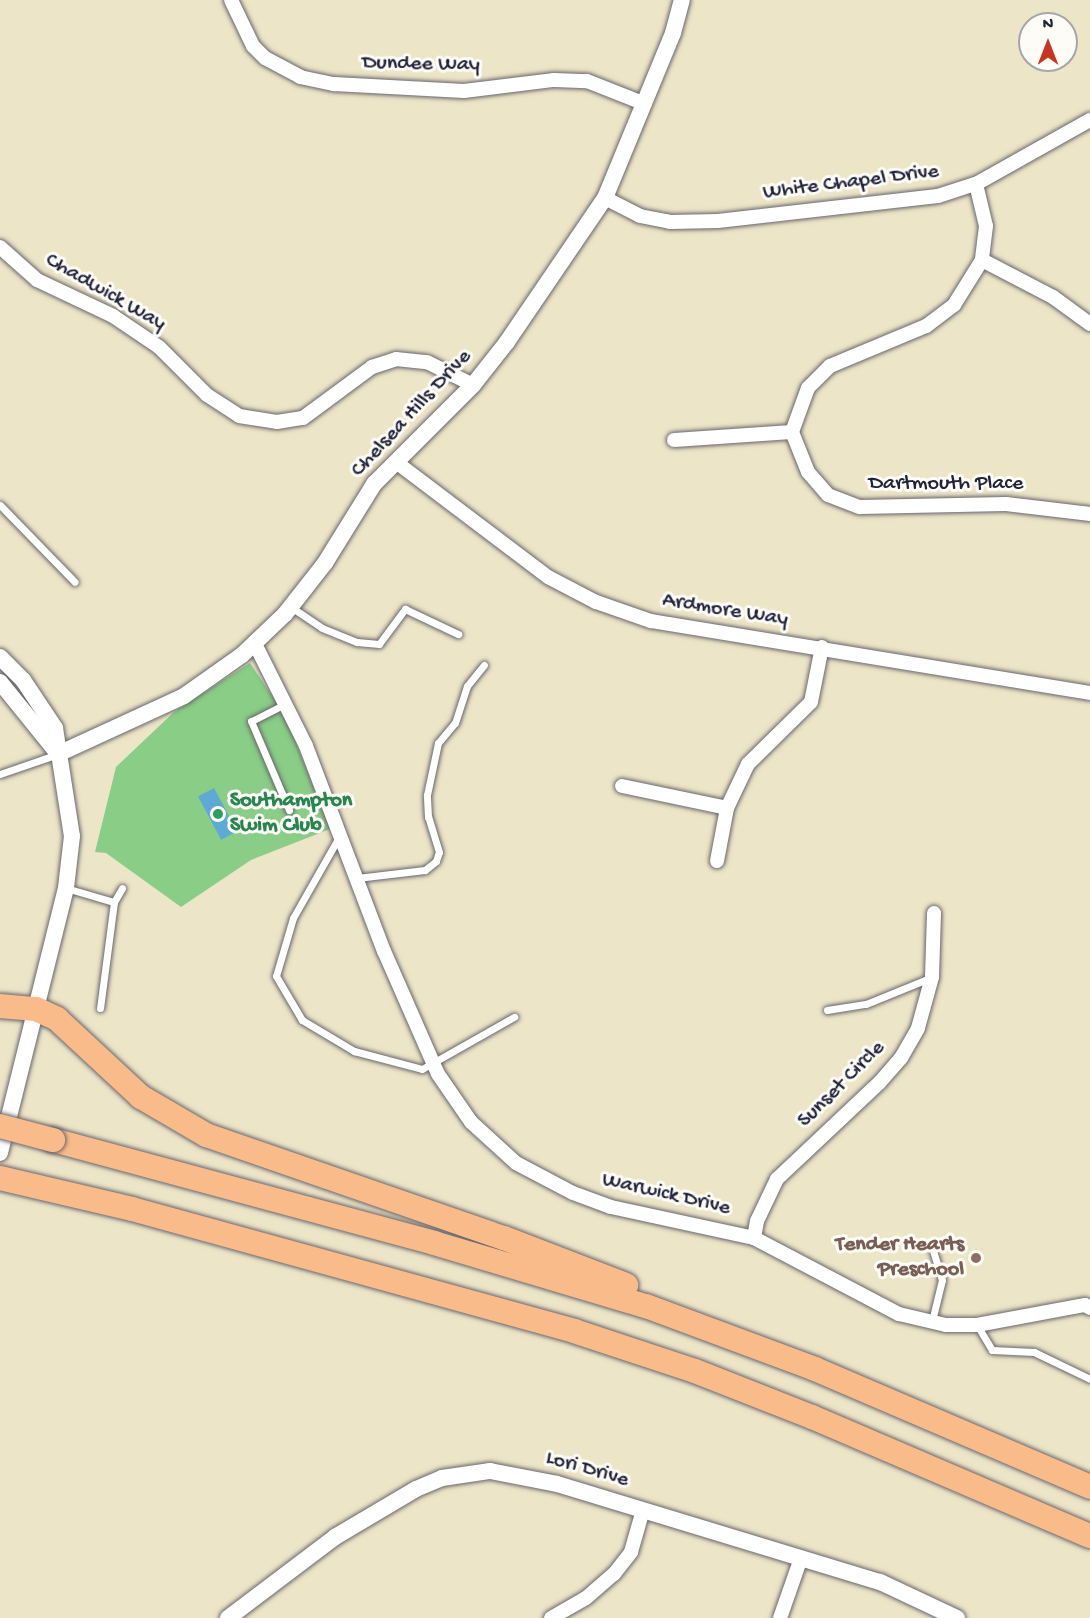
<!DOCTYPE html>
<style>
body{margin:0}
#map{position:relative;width:1090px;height:1618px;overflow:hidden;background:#ede5c8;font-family:"Gochi Hand",sans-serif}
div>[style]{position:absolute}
.green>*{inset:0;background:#89cd87}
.water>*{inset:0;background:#5ea9d6;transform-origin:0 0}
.roads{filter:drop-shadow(0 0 2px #69666c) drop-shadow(0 0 2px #69666c)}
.service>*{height:7px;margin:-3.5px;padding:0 3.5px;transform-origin:3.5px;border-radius:3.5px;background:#fff}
.minor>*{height:14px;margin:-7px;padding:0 7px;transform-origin:7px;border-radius:7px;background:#fff}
.tertiary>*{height:16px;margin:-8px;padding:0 8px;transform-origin:8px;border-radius:8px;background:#fff}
.motorway>*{height:24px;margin:-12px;padding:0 12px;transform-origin:12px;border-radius:12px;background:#fabb8b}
.bridges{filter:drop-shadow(0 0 2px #69666c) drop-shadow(0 0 2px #69666c)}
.motorway-bridge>*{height:24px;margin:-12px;padding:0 12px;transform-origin:12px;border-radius:12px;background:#fabb8b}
.dots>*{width:16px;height:16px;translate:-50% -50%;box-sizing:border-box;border:3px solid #fdfcf7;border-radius:50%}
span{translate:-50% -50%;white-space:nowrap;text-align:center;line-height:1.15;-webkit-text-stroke:6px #fdfcf7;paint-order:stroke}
.street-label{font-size:22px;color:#22223b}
.leisure-label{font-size:22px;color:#27864d;font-weight:700}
.left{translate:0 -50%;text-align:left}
.education-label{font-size:22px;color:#785e54;font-weight:700}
.right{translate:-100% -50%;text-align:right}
.north{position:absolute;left:1018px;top:12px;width:60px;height:60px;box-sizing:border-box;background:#fdfcf7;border:2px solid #a5a5ac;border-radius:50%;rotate:0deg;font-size:16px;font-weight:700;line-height:24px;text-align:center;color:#22223b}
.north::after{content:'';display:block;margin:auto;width:21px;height:27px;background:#c8321e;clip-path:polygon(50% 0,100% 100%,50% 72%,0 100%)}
</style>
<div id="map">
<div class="green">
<div style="clip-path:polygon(250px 663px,285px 715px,330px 829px,251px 860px,181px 907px,106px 853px,95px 852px,116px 767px,174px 712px)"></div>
</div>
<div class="water">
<div style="left:214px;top:788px;width:49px;height:18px;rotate:62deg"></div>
</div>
<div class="roads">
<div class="service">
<div style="left:0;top:505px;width:107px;rotate:45.8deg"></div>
<div style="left:291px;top:607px;width:37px;rotate:34deg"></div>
<div style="left:322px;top:628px;width:38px;rotate:22deg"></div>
<div style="left:357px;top:642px;width:22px;rotate:5deg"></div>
<div style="left:379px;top:644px;width:44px;rotate:-53.4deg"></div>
<div style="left:405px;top:609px;width:59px;rotate:25.3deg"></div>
<div style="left:285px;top:704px;width:38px;rotate:153deg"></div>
<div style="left:251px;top:721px;width:97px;rotate:66.9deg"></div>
<div style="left:0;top:774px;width:61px;rotate:-19deg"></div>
<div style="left:339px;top:837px;width:93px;rotate:119.6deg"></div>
<div style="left:293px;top:918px;width:60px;rotate:106.3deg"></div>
<div style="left:276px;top:976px;width:51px;rotate:59.4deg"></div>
<div style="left:302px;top:1020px;width:61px;rotate:30.8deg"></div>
<div style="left:354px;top:1051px;width:70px;rotate:14.8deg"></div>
<div style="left:422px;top:1069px;width:106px;rotate:-29.5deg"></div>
<div style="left:357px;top:878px;width:68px;rotate:-6.7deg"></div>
<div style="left:425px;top:870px;width:14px;rotate:-39deg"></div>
<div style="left:436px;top:861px;width:9px;rotate:-72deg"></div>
<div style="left:439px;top:852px;width:37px;rotate:-107deg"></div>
<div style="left:428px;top:817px;width:22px;rotate:-93deg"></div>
<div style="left:427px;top:795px;width:53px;rotate:-78.1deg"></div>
<div style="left:438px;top:743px;width:26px;rotate:-50deg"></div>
<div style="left:455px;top:723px;width:39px;rotate:-72deg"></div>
<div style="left:467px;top:686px;width:27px;rotate:-51deg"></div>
<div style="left:66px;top:888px;width:50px;rotate:16.3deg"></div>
<div style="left:114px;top:902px;width:107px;rotate:97.5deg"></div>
<div style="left:114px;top:902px;width:16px;rotate:-60deg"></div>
<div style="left:827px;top:1010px;width:39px;rotate:-9deg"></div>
<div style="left:866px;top:1004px;width:71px;rotate:-22.2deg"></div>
<div style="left:932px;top:1321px;width:42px;rotate:-76.3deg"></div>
<div style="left:942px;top:1280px;width:30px;rotate:-107deg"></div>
<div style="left:977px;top:1325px;width:29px;rotate:59deg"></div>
<div style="left:992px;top:1350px;width:42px;rotate:2.7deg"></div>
<div style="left:1034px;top:1352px;width:62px;rotate:25.7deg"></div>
</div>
<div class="minor">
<div style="left:231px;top:0;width:51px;rotate:64.4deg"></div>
<div style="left:253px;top:46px;width:17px;rotate:45deg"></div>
<div style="left:265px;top:58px;width:40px;rotate:28deg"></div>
<div style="left:300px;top:77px;width:35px;rotate:12deg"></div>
<div style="left:334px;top:84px;width:130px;rotate:3.1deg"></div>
<div style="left:464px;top:91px;width:91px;rotate:-7deg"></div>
<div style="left:554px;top:80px;width:33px;rotate:2deg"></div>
<div style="left:587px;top:81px;width:62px;rotate:21.6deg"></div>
<div style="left:976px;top:184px;width:43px;rotate:76.6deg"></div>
<div style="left:986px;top:226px;width:34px;rotate:97deg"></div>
<div style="left:982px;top:260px;width:53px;rotate:121.9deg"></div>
<div style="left:954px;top:305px;width:35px;rotate:143deg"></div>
<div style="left:926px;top:326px;width:104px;rotate:157.4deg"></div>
<div style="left:830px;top:366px;width:31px;rotate:135deg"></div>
<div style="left:808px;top:388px;width:47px;rotate:110deg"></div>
<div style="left:792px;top:432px;width:43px;rotate:68.2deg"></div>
<div style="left:808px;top:472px;width:30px;rotate:49deg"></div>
<div style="left:828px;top:495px;width:34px;rotate:21deg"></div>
<div style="left:860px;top:507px;width:146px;rotate:-1.2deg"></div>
<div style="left:1006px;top:504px;width:85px;rotate:6.8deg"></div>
<div style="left:605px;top:198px;width:39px;rotate:27deg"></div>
<div style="left:640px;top:216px;width:31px;rotate:11deg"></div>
<div style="left:670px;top:222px;width:48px;rotate:-1.2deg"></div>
<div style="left:718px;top:221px;width:221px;rotate:-6.5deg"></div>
<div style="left:938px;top:196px;width:40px;rotate:-18deg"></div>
<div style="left:976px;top:184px;width:131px;rotate:-29.3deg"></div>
<div style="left:0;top:247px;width:50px;rotate:41.7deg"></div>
<div style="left:37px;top:280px;width:84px;rotate:25.3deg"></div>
<div style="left:113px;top:316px;width:55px;rotate:34deg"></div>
<div style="left:159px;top:347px;width:68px;rotate:45deg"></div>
<div style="left:207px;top:395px;width:38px;rotate:33deg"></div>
<div style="left:239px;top:416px;width:38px;rotate:9deg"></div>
<div style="left:277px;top:422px;width:26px;rotate:-9deg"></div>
<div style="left:303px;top:418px;width:86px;rotate:-36.5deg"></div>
<div style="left:372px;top:367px;width:25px;rotate:-18deg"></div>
<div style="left:396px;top:359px;width:31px;rotate:6deg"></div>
<div style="left:427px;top:362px;width:51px;rotate:26.6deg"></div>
<div style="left:982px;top:260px;width:80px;rotate:27.5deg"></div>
<div style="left:1053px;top:297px;width:46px;rotate:36.1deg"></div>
<div style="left:674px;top:440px;width:118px;rotate:-3.9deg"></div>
<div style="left:396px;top:462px;width:191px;rotate:37.1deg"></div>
<div style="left:548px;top:577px;width:54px;rotate:27.5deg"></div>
<div style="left:596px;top:602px;width:58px;rotate:19.1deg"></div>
<div style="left:651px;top:621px;width:445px;rotate:9.3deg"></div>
<div style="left:255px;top:644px;width:114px;rotate:63.4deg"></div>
<div style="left:306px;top:746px;width:219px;rotate:69.2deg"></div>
<div style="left:384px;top:951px;width:134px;rotate:66.3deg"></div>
<div style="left:438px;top:1074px;width:58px;rotate:55.5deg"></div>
<div style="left:471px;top:1122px;width:61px;rotate:42.3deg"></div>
<div style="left:516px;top:1163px;width:64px;rotate:27.8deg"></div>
<div style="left:573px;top:1193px;width:40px;rotate:20.2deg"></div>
<div style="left:611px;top:1207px;width:146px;rotate:12.2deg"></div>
<div style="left:754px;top:1238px;width:164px;rotate:27.7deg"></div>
<div style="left:899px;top:1314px;width:48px;rotate:13.2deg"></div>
<div style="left:946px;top:1325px;width:31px"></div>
<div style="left:977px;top:1325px;width:110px;rotate:-10.5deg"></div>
<div style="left:1085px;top:1305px;width:6px;rotate:31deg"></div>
<div style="left:622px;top:786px;width:107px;rotate:11.8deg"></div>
<div style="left:717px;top:861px;width:54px;rotate:-79.3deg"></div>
<div style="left:727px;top:808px;width:49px;rotate:-64.5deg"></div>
<div style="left:748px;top:764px;width:88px;rotate:-44.5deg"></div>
<div style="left:811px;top:702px;width:56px;rotate:-78.7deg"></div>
<div style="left:754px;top:1238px;width:17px;rotate:-80deg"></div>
<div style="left:757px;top:1221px;width:47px;rotate:-64.5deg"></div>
<div style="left:777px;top:1179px;width:141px;rotate:-43.3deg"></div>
<div style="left:880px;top:1082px;width:32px;rotate:-49deg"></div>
<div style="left:901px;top:1058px;width:34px;rotate:-60deg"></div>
<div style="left:918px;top:1028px;width:53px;rotate:-74.6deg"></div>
<div style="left:932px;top:977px;width:64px;rotate:-88.2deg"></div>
<div style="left:551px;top:1618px;width:40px;rotate:-29.7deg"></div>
<div style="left:586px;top:1598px;width:37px;rotate:-41deg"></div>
<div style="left:614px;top:1574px;width:28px;rotate:-52deg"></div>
<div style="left:631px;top:1552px;width:44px;rotate:-74.1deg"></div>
<div style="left:780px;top:1618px;width:64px;rotate:-70.7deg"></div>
</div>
<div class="tertiary">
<div style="left:0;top:657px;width:33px;rotate:45deg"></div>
<div style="left:23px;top:680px;width:58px;rotate:56.3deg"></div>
<div style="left:55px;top:728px;width:109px;rotate:81.1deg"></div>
<div style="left:72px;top:836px;width:52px;rotate:96.6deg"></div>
<div style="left:66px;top:888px;width:273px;rotate:104deg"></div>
<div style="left:0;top:682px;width:92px;rotate:51.1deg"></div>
<div style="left:58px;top:754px;width:139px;rotate:-24.7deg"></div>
<div style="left:184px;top:696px;width:71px;rotate:-35.3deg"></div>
<div style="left:242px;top:655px;width:59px;rotate:-43.6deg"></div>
<div style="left:285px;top:614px;width:65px;rotate:-51.9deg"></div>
<div style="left:325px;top:563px;width:93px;rotate:-58.2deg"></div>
<div style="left:374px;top:484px;width:140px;rotate:-45deg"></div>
<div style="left:473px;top:385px;width:55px;rotate:-51.7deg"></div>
<div style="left:507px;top:342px;width:174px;rotate:-55.8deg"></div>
<div style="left:605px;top:198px;width:178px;rotate:-67.6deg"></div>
<div style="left:673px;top:33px;width:34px;rotate:-75deg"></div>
<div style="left:228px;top:1618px;width:134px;rotate:-37.1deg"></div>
<div style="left:335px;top:1537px;width:94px;rotate:-30.7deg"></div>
<div style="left:416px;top:1489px;width:28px;rotate:-23deg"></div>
<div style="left:442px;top:1478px;width:49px;rotate:-8.3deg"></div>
<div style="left:490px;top:1471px;width:68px;rotate:11deg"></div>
<div style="left:557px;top:1484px;width:338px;rotate:16.9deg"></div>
<div style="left:880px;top:1582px;width:85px;rotate:25.1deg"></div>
</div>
<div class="motorway">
<div style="left:0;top:1006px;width:36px;rotate:5deg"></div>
<div style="left:36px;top:1009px;width:23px;rotate:25deg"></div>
<div style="left:57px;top:1019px;width:115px;rotate:42.9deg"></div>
<div style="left:141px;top:1097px;width:75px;rotate:30.3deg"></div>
<div style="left:206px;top:1135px;width:315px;rotate:19.1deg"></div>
<div style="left:504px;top:1238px;width:131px;rotate:21.1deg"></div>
<div style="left:53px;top:1140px;width:395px;rotate:15.1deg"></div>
<div style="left:434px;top:1243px;width:221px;rotate:16.6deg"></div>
<div style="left:646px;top:1306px;width:180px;rotate:20.4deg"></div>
<div style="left:815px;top:1369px;width:299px;rotate:23.2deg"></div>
<div style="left:0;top:1178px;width:136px;rotate:13.2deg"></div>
<div style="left:132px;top:1209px;width:459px;rotate:15.4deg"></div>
<div style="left:574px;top:1331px;width:127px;rotate:18.3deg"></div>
<div style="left:695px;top:1371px;width:126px;rotate:21.5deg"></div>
<div style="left:812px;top:1417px;width:302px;rotate:23.2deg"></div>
</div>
</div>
<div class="bridges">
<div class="motorway-bridge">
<div style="left:0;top:1126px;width:55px;rotate:14.8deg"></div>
</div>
</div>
<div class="dots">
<div style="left:218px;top:814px;background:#2e9e5b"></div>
<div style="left:976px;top:1258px;background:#8d6e63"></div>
</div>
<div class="street-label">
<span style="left:421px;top:65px;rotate:1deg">Dundee Way</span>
<span style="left:851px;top:183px;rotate:-7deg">White Chapel Drive</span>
<span style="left:105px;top:293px;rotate:30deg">Chadwick Way</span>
<span style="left:412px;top:414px;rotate:-47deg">Chelsea Hills Drive</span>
<span style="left:946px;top:485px">Dartmouth Place</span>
<span style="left:725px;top:611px;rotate:9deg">Ardmore Way</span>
<span style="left:842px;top:1085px;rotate:-45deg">Sunset Circle</span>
<span style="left:666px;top:1195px;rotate:13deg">Warwick Drive</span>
<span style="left:587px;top:1470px;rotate:16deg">Lori Drive</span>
</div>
<div class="leisure-label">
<span class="left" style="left:230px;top:814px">Southampton<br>Swim Club</span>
</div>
<div class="education-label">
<span class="right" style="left:964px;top:1258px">Tender Hearts<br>Preschool</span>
</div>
<div class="north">N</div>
</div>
